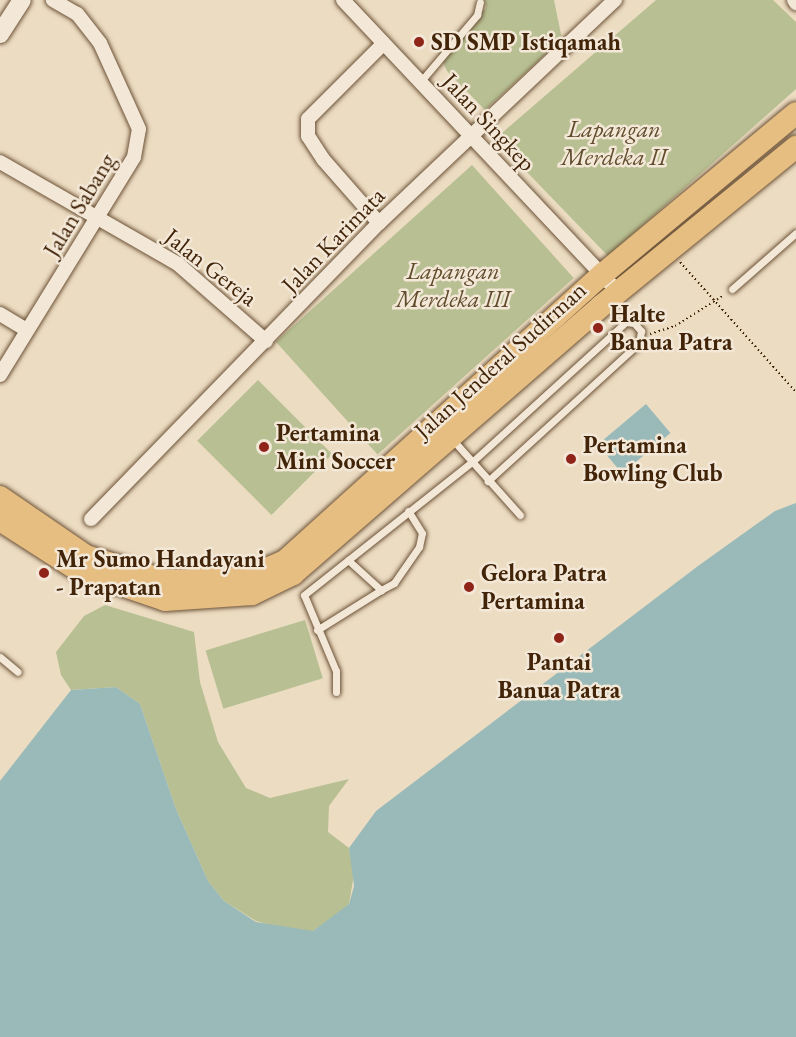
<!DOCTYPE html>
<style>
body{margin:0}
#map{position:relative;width:796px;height:1037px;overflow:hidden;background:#ecdcc2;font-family:"EB Garamond",serif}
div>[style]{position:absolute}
.green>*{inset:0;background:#b8c093;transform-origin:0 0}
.water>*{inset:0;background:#99bab8;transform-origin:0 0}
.path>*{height:2px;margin-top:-1px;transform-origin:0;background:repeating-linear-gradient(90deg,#422409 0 1.5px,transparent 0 4.5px)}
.roads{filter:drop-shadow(0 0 2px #6c5237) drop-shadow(0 0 2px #6c5237)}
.service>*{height:7px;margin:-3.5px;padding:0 3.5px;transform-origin:3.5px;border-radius:3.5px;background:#f3e8d7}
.minor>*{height:14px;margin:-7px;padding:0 7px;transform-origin:7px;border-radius:7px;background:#f3e8d7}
.tertiary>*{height:18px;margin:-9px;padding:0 9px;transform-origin:9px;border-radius:9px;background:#f3e8d7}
.trunk>*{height:22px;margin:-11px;padding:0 11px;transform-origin:11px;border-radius:11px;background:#e6be81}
.dots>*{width:16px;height:16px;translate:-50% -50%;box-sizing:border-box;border:3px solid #f3e8d7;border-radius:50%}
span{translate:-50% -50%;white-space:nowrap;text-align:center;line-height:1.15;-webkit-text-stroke:5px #f3e8d7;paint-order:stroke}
.poi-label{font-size:24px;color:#422409;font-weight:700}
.left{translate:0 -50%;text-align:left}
.street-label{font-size:24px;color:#422409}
.park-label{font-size:24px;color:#604b2c;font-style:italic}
</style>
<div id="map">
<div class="green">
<div style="clip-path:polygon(484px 0,554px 0,562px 39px,485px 110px,447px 71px,439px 54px,486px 8px)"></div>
<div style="clip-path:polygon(656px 0,773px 0,796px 22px,796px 89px,608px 256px,495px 139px)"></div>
<div style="left:472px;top:165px;width:152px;height:264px;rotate:48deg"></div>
<div style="left:258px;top:380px;width:105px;height:86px;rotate:45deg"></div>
<div style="clip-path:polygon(105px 605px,194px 632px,200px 682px,218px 742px,246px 788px,270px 798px,349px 779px,329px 806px,328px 832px,349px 848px,354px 874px,349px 904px,339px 913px,313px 931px,295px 932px,256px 921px,224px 901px,208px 881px,176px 809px,140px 704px,116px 687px,71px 690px,61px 675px,56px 652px,84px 616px)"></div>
<div style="left:305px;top:620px;width:61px;height:104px;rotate:73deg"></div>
</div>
<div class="water">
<div style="left:646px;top:404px;width:38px;height:63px;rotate:50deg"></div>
<div style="clip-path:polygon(796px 503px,796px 1037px,0 1037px,0 781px,71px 690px,116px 687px,140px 704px,176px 809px,208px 881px,224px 901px,256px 922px,313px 931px,349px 904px,354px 886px,349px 848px,376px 811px,698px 566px,775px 511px)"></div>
</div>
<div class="path">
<div style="left:680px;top:262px;width:174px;rotate:48.3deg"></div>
<div style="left:650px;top:334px;width:26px;rotate:-18deg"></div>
<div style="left:675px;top:326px;width:58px;rotate:-32.3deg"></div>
</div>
<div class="roads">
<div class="service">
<div style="left:421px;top:81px;width:87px;rotate:-49.7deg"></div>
<div style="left:477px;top:15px;width:13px;rotate:-77deg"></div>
<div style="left:732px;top:289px;width:85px;rotate:-41.2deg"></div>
<div style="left:452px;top:439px;width:102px;rotate:48.2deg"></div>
<div style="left:348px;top:560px;width:45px;rotate:42.3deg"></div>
<div style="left:381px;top:590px;width:15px;rotate:-28deg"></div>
<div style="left:394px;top:583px;width:44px;rotate:-55.2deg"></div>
<div style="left:419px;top:547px;width:14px;rotate:-78deg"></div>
<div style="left:422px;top:533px;width:26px;rotate:-122deg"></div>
<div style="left:317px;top:630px;width:75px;rotate:-32deg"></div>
<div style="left:0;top:657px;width:23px;rotate:40deg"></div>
<div style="left:336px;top:692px;width:21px;rotate:-90deg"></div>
<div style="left:336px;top:671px;width:82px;rotate:-112.8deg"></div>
<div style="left:304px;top:595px;width:214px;rotate:-38.4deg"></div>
<div style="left:472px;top:462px;width:208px;rotate:-42.3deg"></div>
<div style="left:626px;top:322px;width:8px;rotate:7deg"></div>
<div style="left:634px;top:323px;width:11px;rotate:49deg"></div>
<div style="left:641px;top:331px;width:12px;rotate:99deg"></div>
<div style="left:639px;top:343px;width:205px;rotate:137.6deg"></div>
</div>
<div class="minor">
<div style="left:343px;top:0;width:401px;rotate:46.7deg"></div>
<div style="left:794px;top:0;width:4px;rotate:56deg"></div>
<div style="left:0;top:162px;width:205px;rotate:29.8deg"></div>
<div style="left:178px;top:264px;width:117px;rotate:41.2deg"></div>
<div style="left:379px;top:223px;width:85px;rotate:-131.2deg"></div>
<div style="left:323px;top:159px;width:27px;rotate:-123deg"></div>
<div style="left:308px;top:136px;width:17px;rotate:-90deg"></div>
<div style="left:308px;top:119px;width:107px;rotate:-45deg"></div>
<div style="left:0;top:314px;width:31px;rotate:31deg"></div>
<div style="left:0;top:375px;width:256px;rotate:-58.4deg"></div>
<div style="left:134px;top:157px;width:28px;rotate:-80deg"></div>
<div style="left:139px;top:129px;width:94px;rotate:-114.4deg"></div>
<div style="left:100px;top:43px;width:37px;rotate:-128deg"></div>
<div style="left:77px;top:14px;width:28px;rotate:-150deg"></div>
<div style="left:91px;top:519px;width:413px;rotate:-45.8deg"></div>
<div style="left:379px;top:223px;width:325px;rotate:-43.4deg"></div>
</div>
<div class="tertiary">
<div style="left:0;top:34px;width:40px;rotate:-57.1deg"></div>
</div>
<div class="trunk">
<div style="left:0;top:497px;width:104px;rotate:34.5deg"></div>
<div style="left:86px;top:556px;width:85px;rotate:17.2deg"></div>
<div style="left:167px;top:581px;width:79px;rotate:-2.2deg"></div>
<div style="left:246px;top:578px;width:43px;rotate:-23.6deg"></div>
<div style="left:285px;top:561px;width:428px;rotate:-42.1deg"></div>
<div style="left:603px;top:274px;width:251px;rotate:-39.8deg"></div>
<div style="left:0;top:520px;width:93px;rotate:32.7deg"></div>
<div style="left:78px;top:570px;width:92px;rotate:19deg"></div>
<div style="left:165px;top:600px;width:87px;rotate:-3.9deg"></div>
<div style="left:252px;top:594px;width:46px;rotate:-26deg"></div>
<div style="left:293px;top:574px;width:408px;rotate:-41deg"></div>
<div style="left:601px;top:306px;width:252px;rotate:-39.2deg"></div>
</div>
</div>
<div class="dots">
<div style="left:419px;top:42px;background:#8f2418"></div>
<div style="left:598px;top:328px;background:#8f2418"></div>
<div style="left:264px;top:447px;background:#8f2418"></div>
<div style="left:571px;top:459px;background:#8f2418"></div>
<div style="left:44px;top:573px;background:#8f2418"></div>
<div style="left:469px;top:587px;background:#8f2418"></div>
<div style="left:559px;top:638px;background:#8f2418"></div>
</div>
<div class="poi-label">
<span class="left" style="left:431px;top:42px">SD SMP Istiqamah</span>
<span class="left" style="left:610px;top:328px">Halte<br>Banua Patra</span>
<span class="left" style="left:276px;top:447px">Pertamina<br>Mini Soccer</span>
<span class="left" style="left:583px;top:459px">Pertamina<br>Bowling Club</span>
<span class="left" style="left:56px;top:573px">Mr Sumo Handayani<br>- Prapatan</span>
<span class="left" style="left:481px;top:587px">Gelora Patra<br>Pertamina</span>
<span style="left:559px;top:676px">Pantai<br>Banua Patra</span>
</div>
<div class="street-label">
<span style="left:489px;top:122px;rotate:47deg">Jalan Singkep</span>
<span style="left:79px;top:205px;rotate:-59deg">Jalan Sabang</span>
<span style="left:333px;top:240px;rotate:-46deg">Jalan Karimata</span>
<span style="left:211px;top:267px;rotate:38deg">Jalan Gereja</span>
<span style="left:500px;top:360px;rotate:-42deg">Jalan Jenderal Sudirman</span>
</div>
<div class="park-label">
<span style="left:614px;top:143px">Lapangan<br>Merdeka II</span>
<span style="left:453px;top:285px">Lapangan<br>Merdeka III</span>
</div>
</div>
